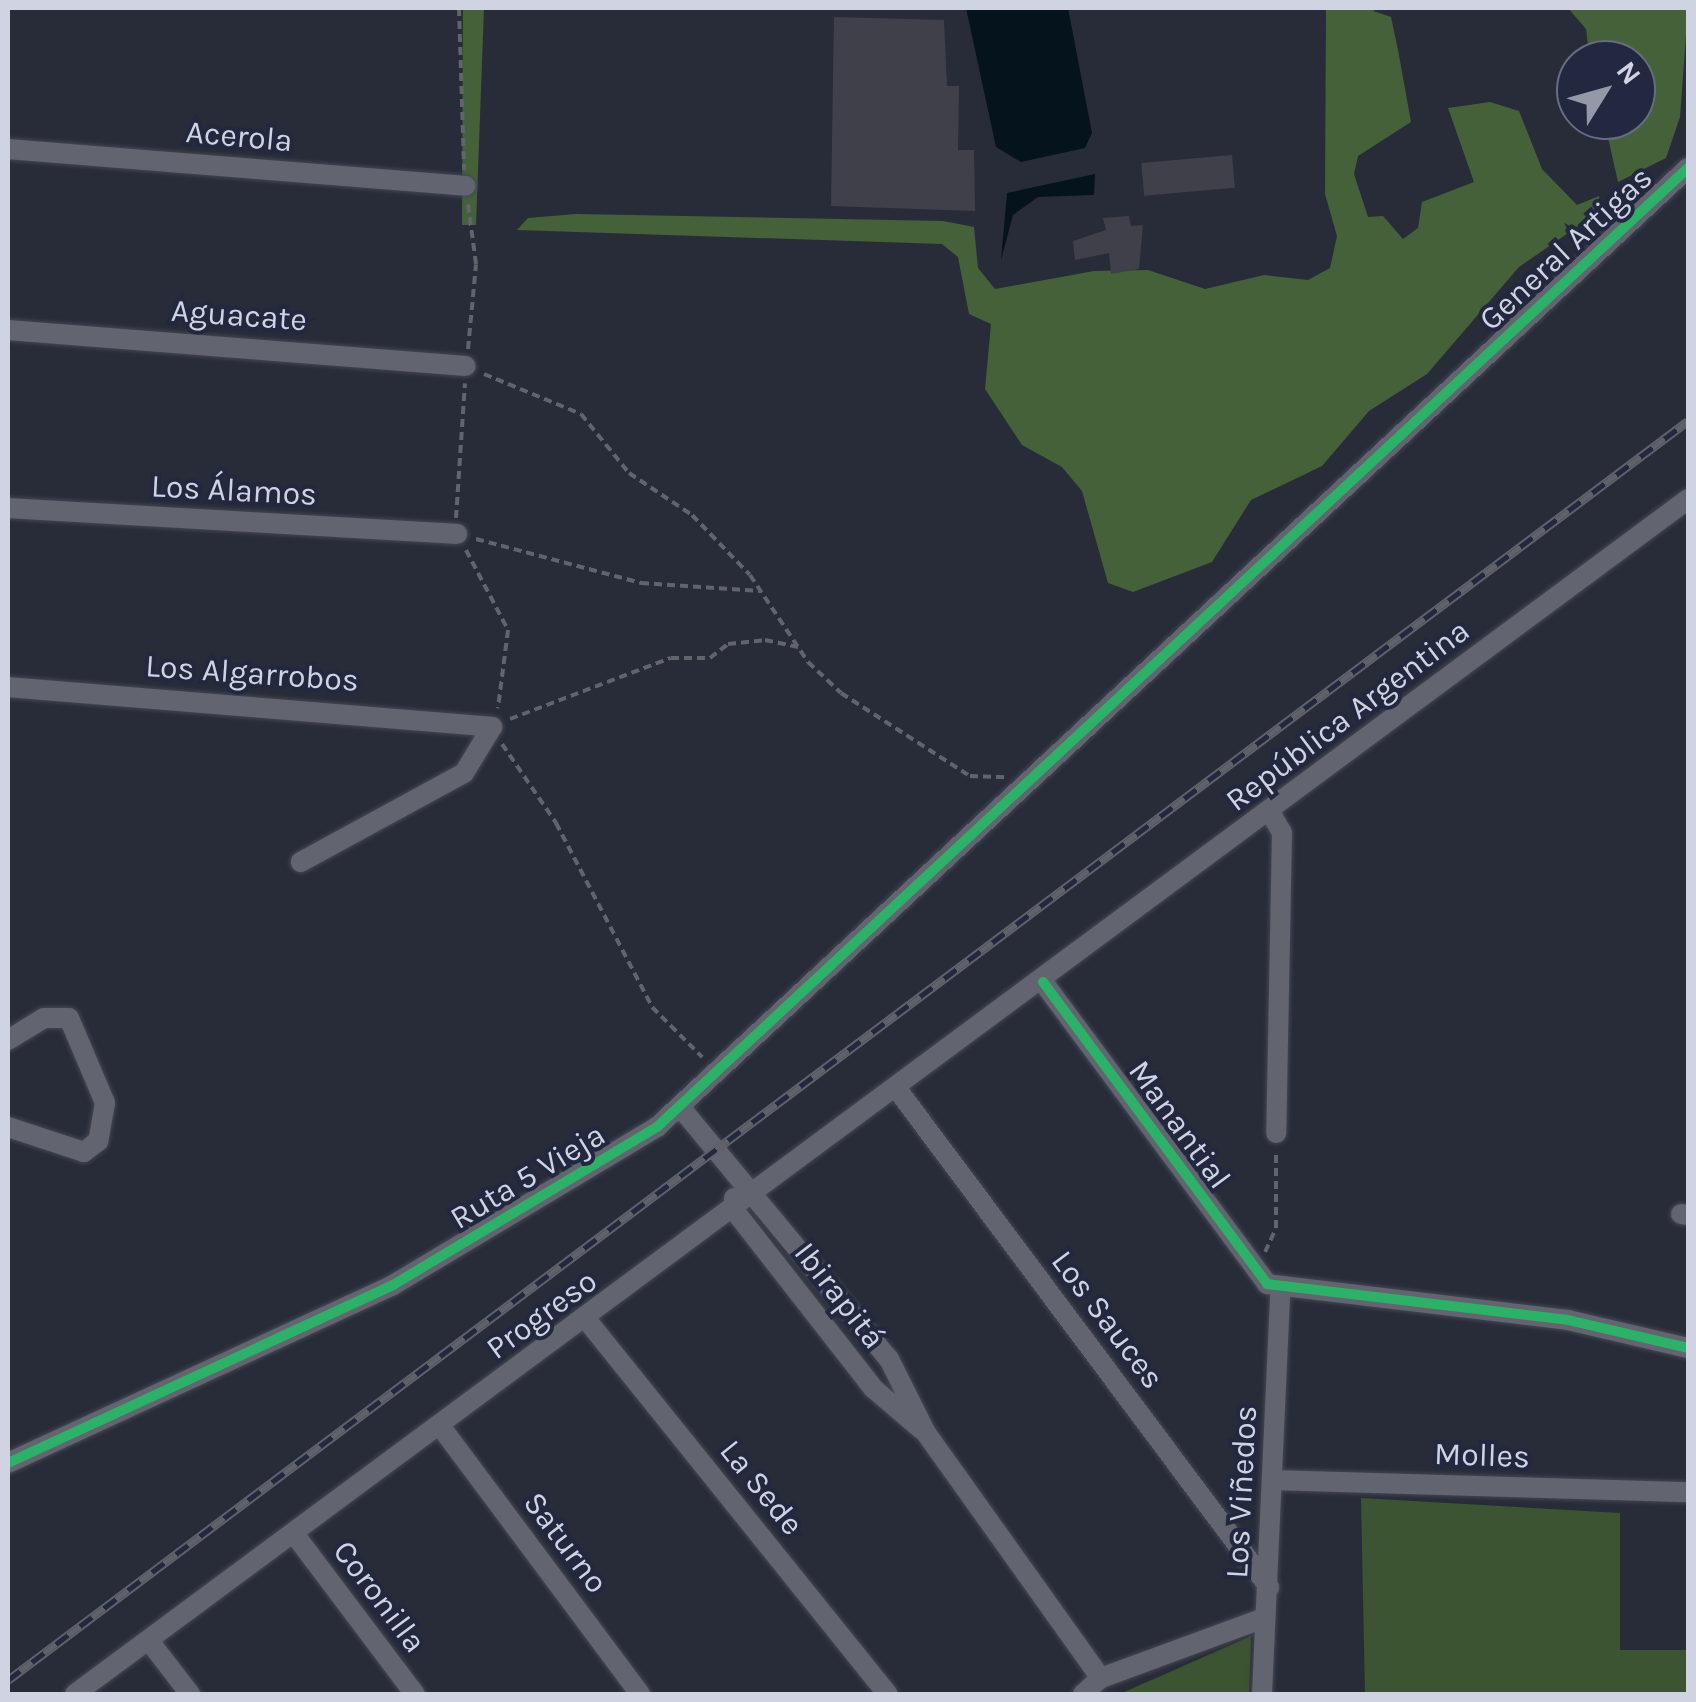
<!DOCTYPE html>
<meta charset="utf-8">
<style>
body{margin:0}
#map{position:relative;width:1696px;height:1702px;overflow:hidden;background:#282c39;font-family:Karla,sans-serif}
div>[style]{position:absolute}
.green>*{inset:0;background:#3c5432}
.forest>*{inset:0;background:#456139}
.water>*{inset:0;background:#05131d}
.building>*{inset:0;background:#40404a;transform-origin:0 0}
.path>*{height:4px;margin-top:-2px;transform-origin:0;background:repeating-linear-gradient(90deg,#61636d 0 8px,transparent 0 13px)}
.roads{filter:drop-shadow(0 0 2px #444752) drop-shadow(0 0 2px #444752)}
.minor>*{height:20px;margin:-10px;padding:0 10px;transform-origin:10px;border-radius:10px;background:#62646f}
.rail>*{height:9px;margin-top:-4.5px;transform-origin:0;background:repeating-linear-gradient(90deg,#22283f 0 15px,#5f626b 0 30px);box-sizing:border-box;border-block:2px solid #5f626b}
.cycleway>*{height:10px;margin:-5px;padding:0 5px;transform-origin:5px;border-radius:5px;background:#2db169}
span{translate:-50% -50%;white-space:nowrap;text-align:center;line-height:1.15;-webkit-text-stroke:8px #22283f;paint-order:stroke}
.street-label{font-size:32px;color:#cfd3e2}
.frame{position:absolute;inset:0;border:10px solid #cfd3e2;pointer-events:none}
.north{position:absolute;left:1556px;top:40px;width:100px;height:100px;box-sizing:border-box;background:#22283f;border:2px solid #676c80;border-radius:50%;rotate:53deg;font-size:28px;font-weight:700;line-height:40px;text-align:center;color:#cfd3e2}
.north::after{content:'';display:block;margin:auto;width:35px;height:45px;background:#9599a7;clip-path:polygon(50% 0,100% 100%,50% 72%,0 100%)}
</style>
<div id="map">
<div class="green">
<div style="clip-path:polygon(1361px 1498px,1620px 1513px,1620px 1650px,1688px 1650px,1688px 1694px,1365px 1694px)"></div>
<div style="clip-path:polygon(1251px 1636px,1249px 1694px,1120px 1694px)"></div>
</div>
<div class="forest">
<div style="clip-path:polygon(463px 8px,484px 8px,476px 225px,462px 225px)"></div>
<div style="clip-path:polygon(1326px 8px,1379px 8px,1373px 11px,1391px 17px,1398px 50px,1411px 122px,1358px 156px,1354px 174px,1368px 217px,1383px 216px,1403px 239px,1418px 228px,1422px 202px,1474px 182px,1448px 108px,1490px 102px,1519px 111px,1542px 169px,1577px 205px,1599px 196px,1600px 211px,1519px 267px,1427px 374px,1369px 411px,1322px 466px,1251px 500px,1212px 562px,1133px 592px,1108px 583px,1082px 491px,1062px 467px,1022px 445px,985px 389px,991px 324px,969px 314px,958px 257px,942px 244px,517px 230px,528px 218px,576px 214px,943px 221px,974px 227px,978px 268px,995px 289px,1094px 271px,1148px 270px,1205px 289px,1264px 275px,1308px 280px,1330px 268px,1337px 236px,1325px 194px)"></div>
<div style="clip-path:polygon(1568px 8px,1688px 8px,1680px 117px,1666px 158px,1618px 182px,1604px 120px,1636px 120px,1636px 60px,1590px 60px,1586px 29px)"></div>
</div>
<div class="water">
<div style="clip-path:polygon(966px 8px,1068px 8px,1092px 133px,1085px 148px,1021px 162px,996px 147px)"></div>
<div style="clip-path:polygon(1095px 174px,1094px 195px,1038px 197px,1013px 215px,1001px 260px,1007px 193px)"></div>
</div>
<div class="building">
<div style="clip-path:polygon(834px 17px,944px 20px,947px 86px,959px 86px,958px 150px,974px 150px,975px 211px,831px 206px)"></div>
<div style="left:1232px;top:155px;width:33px;height:91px;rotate:85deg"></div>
<div style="clip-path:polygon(1129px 216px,1131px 226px,1143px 225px,1139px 269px,1111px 274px,1109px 253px,1075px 260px,1073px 241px,1106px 230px,1103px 218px)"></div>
</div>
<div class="path">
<div style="left:459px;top:8px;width:162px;rotate:88.2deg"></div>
<div style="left:468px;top:349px;width:85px;rotate:-84.6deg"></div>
<div style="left:476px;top:264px;width:61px;rotate:-97.6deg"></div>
<div style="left:484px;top:374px;width:105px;rotate:22.4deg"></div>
<div style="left:581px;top:414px;width:76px;rotate:50.9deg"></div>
<div style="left:629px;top:473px;width:76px;rotate:33.7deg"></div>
<div style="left:692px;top:515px;width:83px;rotate:46deg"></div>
<div style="left:750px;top:575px;width:105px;rotate:56.3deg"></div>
<div style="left:808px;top:662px;width:45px;rotate:43.2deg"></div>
<div style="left:841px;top:693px;width:153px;rotate:32.8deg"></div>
<div style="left:970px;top:776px;width:37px;rotate:2deg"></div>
<div style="left:456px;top:518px;width:135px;rotate:-86.2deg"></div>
<div style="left:476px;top:539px;width:171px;rotate:14.9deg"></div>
<div style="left:641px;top:583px;width:119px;rotate:3.8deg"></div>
<div style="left:466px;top:550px;width:90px;rotate:62.3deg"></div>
<div style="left:508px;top:630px;width:79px;rotate:97.3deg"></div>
<div style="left:510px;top:719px;width:172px;rotate:-20.8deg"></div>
<div style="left:671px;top:658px;width:39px"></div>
<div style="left:710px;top:658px;width:23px;rotate:-38deg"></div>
<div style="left:728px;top:644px;width:37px;rotate:-6deg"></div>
<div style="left:765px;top:640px;width:34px;rotate:12deg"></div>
<div style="left:502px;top:744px;width:96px;rotate:55.6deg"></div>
<div style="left:556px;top:823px;width:208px;rotate:62.4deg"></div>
<div style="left:652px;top:1007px;width:71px;rotate:45deg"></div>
<div style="left:1265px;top:1252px;width:26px;rotate:-65deg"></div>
<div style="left:1276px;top:1228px;width:77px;rotate:-90deg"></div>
</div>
<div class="roads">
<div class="minor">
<div style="left:8px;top:149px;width:459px;rotate:4.6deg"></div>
<div style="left:8px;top:330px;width:459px;rotate:4.5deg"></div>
<div style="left:8px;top:508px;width:450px;rotate:3.3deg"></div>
<div style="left:8px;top:687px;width:486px;rotate:4.7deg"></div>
<div style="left:492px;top:727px;width:54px;rotate:121.3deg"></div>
<div style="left:464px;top:773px;width:186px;rotate:151.4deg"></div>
<div style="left:1270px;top:812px;width:24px;rotate:60deg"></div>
<div style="left:1282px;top:833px;width:300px;rotate:91.1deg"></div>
<div style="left:1043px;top:982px;width:376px;rotate:53.4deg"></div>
<div style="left:1267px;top:1284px;width:303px;rotate:6.8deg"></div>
<div style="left:1568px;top:1320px;width:123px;rotate:13.1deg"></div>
<div style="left:8px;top:1040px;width:42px;rotate:-31.4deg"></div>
<div style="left:44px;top:1018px;width:25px"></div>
<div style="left:69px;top:1018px;width:92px;rotate:67deg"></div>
<div style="left:105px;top:1103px;width:39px;rotate:100deg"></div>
<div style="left:98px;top:1141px;width:18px;rotate:142deg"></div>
<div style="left:84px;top:1152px;width:80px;rotate:-161.8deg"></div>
<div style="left:897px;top:1089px;width:622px;rotate:53.24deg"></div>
<div style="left:681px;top:1108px;width:326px;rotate:50.4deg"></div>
<div style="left:889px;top:1359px;width:83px;rotate:63.4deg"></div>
<div style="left:926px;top:1433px;width:301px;rotate:54.5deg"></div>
<div style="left:734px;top:1198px;width:12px;rotate:90deg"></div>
<div style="left:734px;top:1210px;width:227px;rotate:52deg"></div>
<div style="left:874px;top:1389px;width:62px;rotate:40.4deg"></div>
<div style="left:1681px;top:1214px;width:7px;rotate:8deg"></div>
<div style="left:586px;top:1319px;width:481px;rotate:51.2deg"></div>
<div style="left:441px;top:1427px;width:333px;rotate:53.3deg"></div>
<div style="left:8px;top:1463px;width:424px;rotate:-24.8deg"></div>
<div style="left:393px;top:1285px;width:308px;rotate:-30.9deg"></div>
<div style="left:657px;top:1127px;width:1408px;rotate:-42.93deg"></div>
<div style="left:1273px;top:1480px;width:415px;rotate:1.7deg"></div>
<div style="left:295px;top:1535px;width:199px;rotate:53deg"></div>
<div style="left:150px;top:1642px;width:66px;rotate:52.4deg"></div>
<div style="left:75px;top:1694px;width:2007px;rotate:-36.53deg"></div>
<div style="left:1083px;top:1694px;width:24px;rotate:-42deg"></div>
<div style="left:1101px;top:1678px;width:174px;rotate:-20.2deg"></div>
<div style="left:1262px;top:1694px;width:402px;rotate:-87.4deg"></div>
</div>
</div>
<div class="rail">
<div style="left:8px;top:1680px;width:2099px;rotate:-36.85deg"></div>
</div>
<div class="cycleway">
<div style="left:1043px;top:982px;width:376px;rotate:53.4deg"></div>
<div style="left:1267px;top:1284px;width:303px;rotate:6.8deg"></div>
<div style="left:1568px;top:1320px;width:123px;rotate:13.1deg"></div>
<div style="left:8px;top:1463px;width:424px;rotate:-24.8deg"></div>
<div style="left:393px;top:1285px;width:308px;rotate:-30.9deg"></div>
<div style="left:657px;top:1127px;width:1408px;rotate:-42.93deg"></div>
</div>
<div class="street-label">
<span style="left:239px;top:137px;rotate:5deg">Acerola</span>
<span style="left:1566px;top:249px;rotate:-43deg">General Artigas</span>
<span style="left:239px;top:316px;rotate:4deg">Aguacate</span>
<span style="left:234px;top:491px;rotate:3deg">Los Álamos</span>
<span style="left:252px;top:674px;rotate:4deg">Los Algarrobos</span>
<span style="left:1348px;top:716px;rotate:-37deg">República Argentina</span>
<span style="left:1179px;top:1125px;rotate:54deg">Manantial</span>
<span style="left:528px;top:1177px;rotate:-31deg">Ruta 5 Vieja</span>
<span style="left:839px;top:1296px;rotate:52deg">Ibirapitá</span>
<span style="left:542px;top:1315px;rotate:-36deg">Progreso</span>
<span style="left:1107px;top:1320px;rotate:53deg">Los Sauces</span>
<span style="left:1482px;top:1456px;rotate:2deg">Molles</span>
<span style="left:761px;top:1488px;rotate:51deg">La Sede</span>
<span style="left:1242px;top:1492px;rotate:-87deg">Los Viñedos</span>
<span style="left:565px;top:1543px;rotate:53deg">Saturno</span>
<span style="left:379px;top:1597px;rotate:53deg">Coronilla</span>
</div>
<div class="frame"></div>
<div class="north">N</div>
</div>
